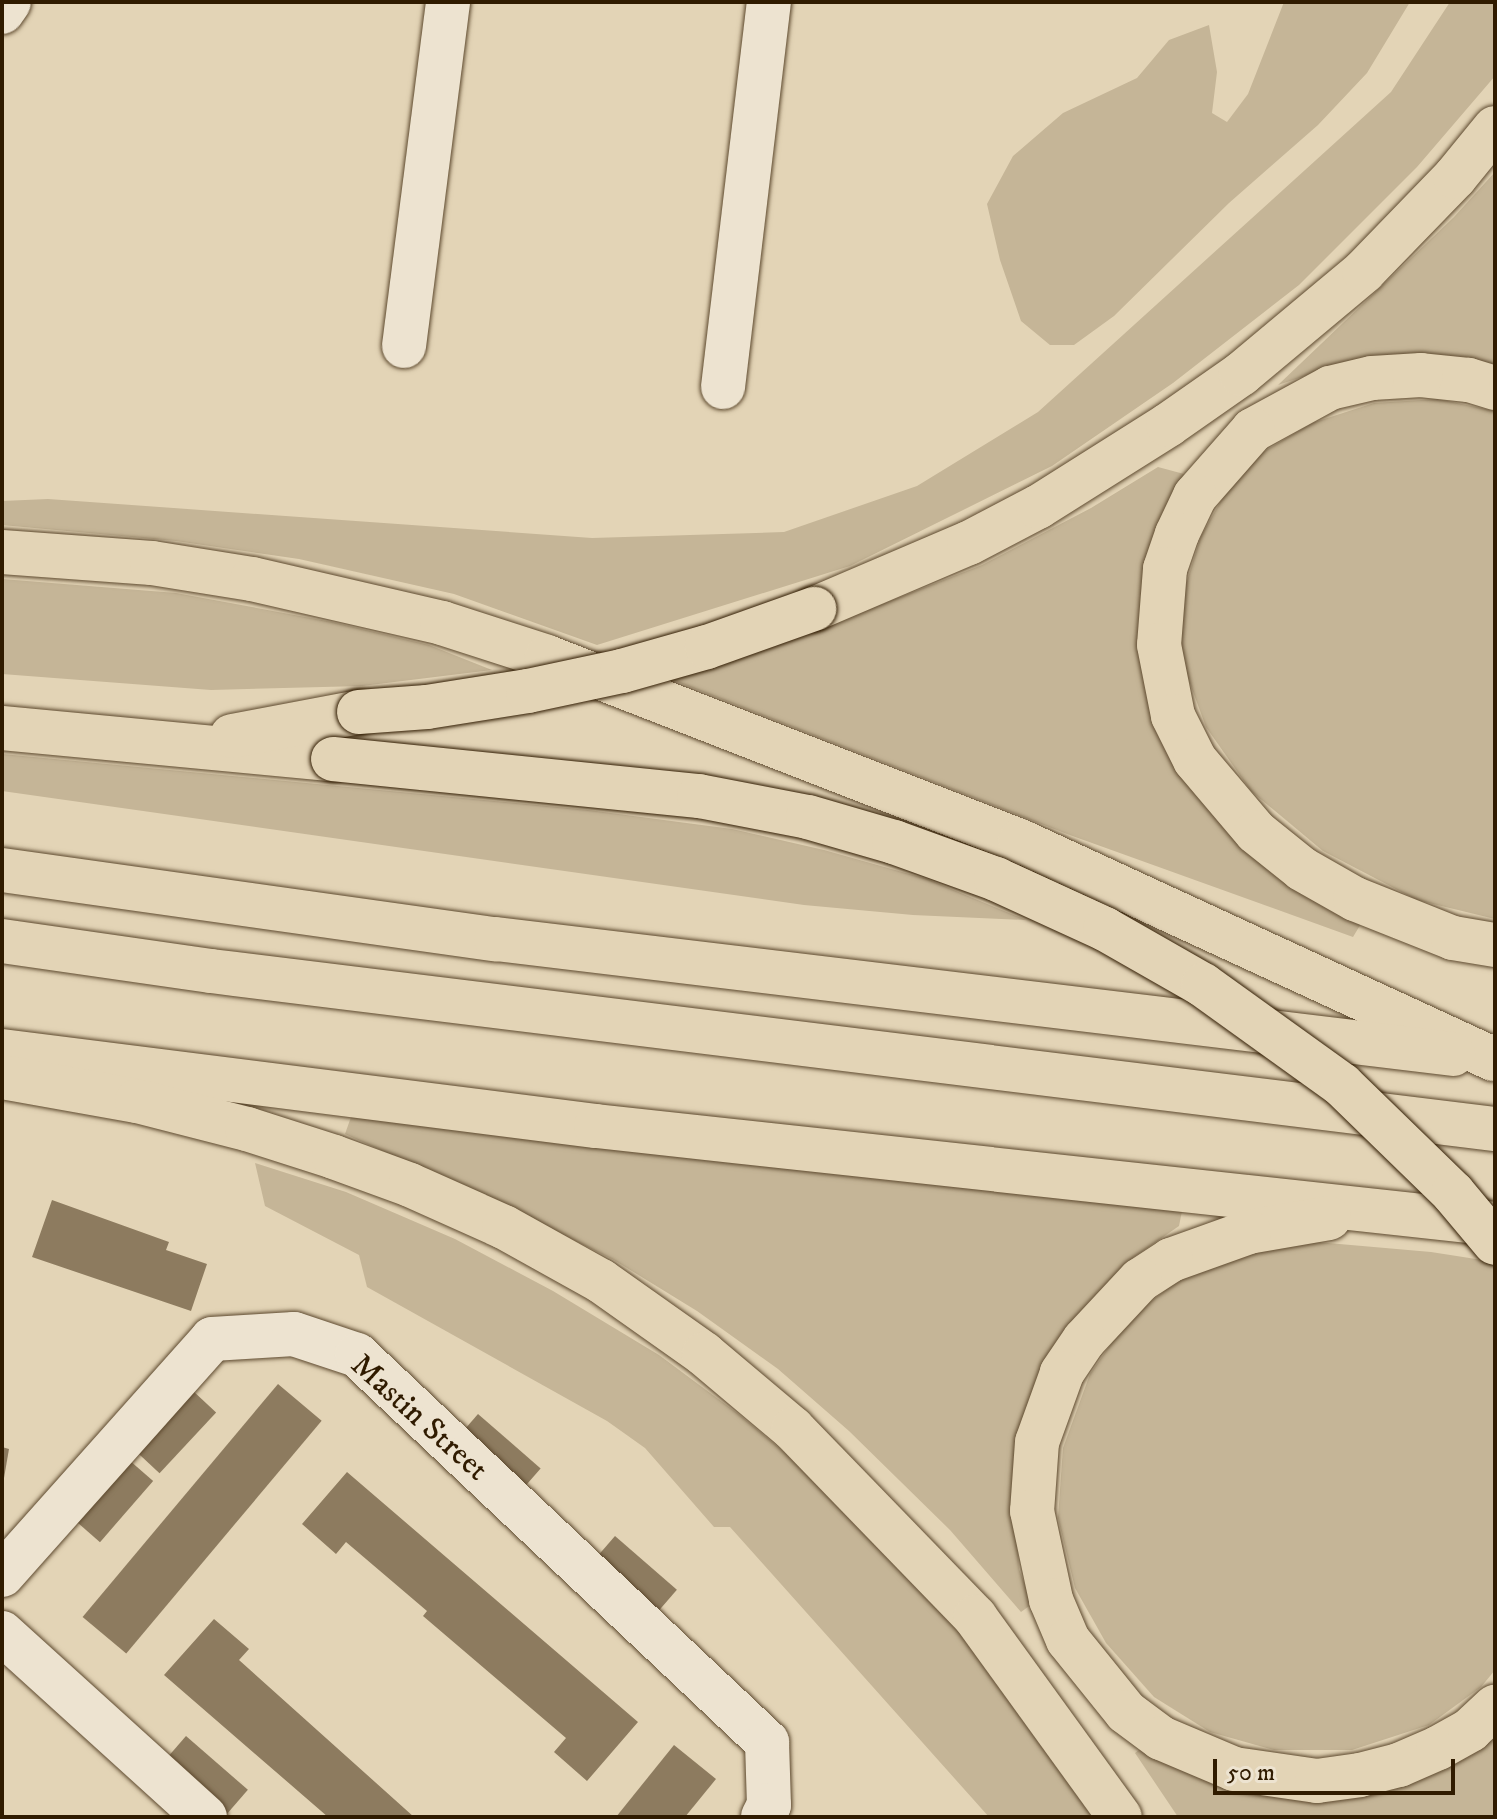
<!DOCTYPE html>
<style>
body{margin:0}
#map{position:relative;width:1497px;height:1819px;overflow:hidden;background:#e3d4b6;font-family:"IM FELL DW Pica",serif}
div>[style]{position:absolute}
.green>*{inset:0;background:#c5b597}
.building>*{inset:0;background:#8d7b5f;transform-origin:0 0}
.roads{filter:drop-shadow(0 0 2px #5d492e) drop-shadow(0 0 2px #5d492e)}
.minor>*{height:44px;margin:-22px;padding:0 22px;transform-origin:22px;border-radius:22px;background:#ede3d0}
.highway>*{height:44px;margin:-22px;padding:0 22px;transform-origin:22px;border-radius:22px;background:#e3d4b6}
.bridges{filter:drop-shadow(0 0 2px #301b00) drop-shadow(0 0 2px #301b00)}
.highway-bridge>*{height:44px;margin:-22px;padding:0 22px;transform-origin:22px;border-radius:22px;background:#e3d4b6}
span{translate:-50% -50%;white-space:nowrap;text-align:center;line-height:1.15;-webkit-text-stroke:6px #ede3d0;paint-order:stroke}
.street-label{font-size:32px;color:#301b00}
.frame{position:absolute;inset:0;border:4px solid #301b00;pointer-events:none}
.scale{position:absolute;left:1213px;top:1759px;width:242px;height:36px;box-sizing:border-box;border:4px solid #301b00;border-top:0;padding-left:10px;font-size:24px;line-height:28px;white-space:nowrap;color:#301b00;-webkit-text-stroke:6px #ede3d0;paint-order:stroke}
</style>
<div id="map">
<div class="green">
<div style="clip-path:polygon(1284px 2px,1410px 2px,1367px 73px,1318px 125px,1229px 203px,1114px 316px,1074px 345px,1050px 345px,1021px 321px,1000px 260px,987px 204px,1013px 156px,1063px 113px,1137px 78px,1169px 40px,1209px 25px,1217px 72px,1212px 113px,1227px 122px,1248px 94px)"></div>
<div style="clip-path:polygon(1450px 2px,1495px 2px,1495px 76px,1417px 167px,1299px 285px,1173px 383px,1052px 466px,850px 566px,597px 645px,454px 594px,299px 559px,176px 541px,2px 525px,2px 501px,48px 499px,592px 538px,784px 532px,917px 486px,1038px 412px,1391px 92px)"></div>
<div style="clip-path:polygon(1495px 172px,1495px 364px,1421px 355px,1356px 359px,1278px 385px,1454px 217px)"></div>
<div style="clip-path:polygon(1438px 399px,1495px 411px,1495px 919px,1417px 900px,1323px 851px,1251px 791px,1206px 727px,1181px 659px,1183px 594px,1201px 536px,1226px 492px,1258px 455px,1312px 423px,1374px 403px)"></div>
<div style="clip-path:polygon(1158px 467px,1184px 474px,1155px 533px,1140px 598px,1144px 684px,1164px 738px,1362px 922px,1353px 937px,1067px 834px,665px 677px,852px 616px,982px 565px,1091px 508px)"></div>
<div style="clip-path:polygon(2px 579px,176px 593px,332px 622px,429px 645px,492px 670px,362px 686px,211px 690px,2px 674px)"></div>
<div style="clip-path:polygon(2px 754px,588px 810px,732px 829px,824px 850px,927px 879px,1026px 920px,913px 915px,804px 905px,2px 791px)"></div>
<div style="clip-path:polygon(351px 1117px,1182px 1211px,1179px 1226px,1134px 1257px,1086px 1308px,1016px 1528px,1019px 1569px,1032px 1604px,1021px 1612px,950px 1530px,849px 1431px,778px 1369px,697px 1311px,614px 1260px,503px 1205px,345px 1134px)"></div>
<div style="clip-path:polygon(255px 1163px,346px 1192px,455px 1239px,553px 1291px,659px 1355px,737px 1413px,806px 1470px,893px 1555px,994px 1672px,1105px 1817px,989px 1817px,730px 1527px,714px 1527px,645px 1448px,607px 1421px,367px 1287px,359px 1255px,265px 1206px)"></div>
<div style="clip-path:polygon(1305px 1241px,1431px 1252px,1495px 1262px,1495px 1670px,1481px 1687px,1429px 1725px,1352px 1750px,1274px 1750px,1210px 1732px,1154px 1697px,1106px 1643px,1075px 1588px,1058px 1518px,1063px 1448px,1090px 1374px,1129px 1318px,1184px 1276px,1242px 1251px)"></div>
<div style="clip-path:polygon(1495px 1727px,1495px 1817px,1178px 1817px,1135px 1753px,1147px 1744px,1251px 1788px)"></div>
</div>
<div class="building">
<div style="clip-path:polygon(52px 1200px,169px 1242px,166px 1250px,207px 1264px,191px 1311px,32px 1257px)"></div>
<div style="left:278px;top:1384px;width:57px;height:304px;rotate:40deg"></div>
<div style="left:192px;top:1390px;width:33px;height:83px;rotate:43deg"></div>
<div style="left:478px;top:1414px;width:83px;height:33px;rotate:41deg"></div>
<div style="clip-path:polygon(2px 1447px,9px 1449px,4px 1478px,2px 1478px)"></div>
<div style="left:129px;top:1460px;width:32px;height:81px;rotate:41deg"></div>
<div style="clip-path:polygon(347px 1472px,638px 1722px,587px 1781px,554px 1752px,566px 1738px,423px 1616px,427px 1611px,346px 1542px,336px 1554px,302px 1524px)"></div>
<div style="left:615px;top:1536px;width:82px;height:30px;rotate:41deg"></div>
<div style="clip-path:polygon(214px 1619px,249px 1649px,239px 1660px,414px 1817px,328px 1817px,164px 1675px)"></div>
<div style="left:186px;top:1736px;width:82px;height:32px;rotate:41deg"></div>
<div style="clip-path:polygon(674px 1745px,716px 1779px,685px 1817px,616px 1817px)"></div>
</div>
<div class="roads">
<div class="minor">
<div style="left:2px;top:12px;width:12px;rotate:-55deg"></div>
<div style="left:404px;top:346px;width:347px;rotate:-82.7deg"></div>
<div style="left:723px;top:387px;width:388px;rotate:-83.2deg"></div>
<div style="left:2px;top:1575px;width:316px;rotate:-48.3deg"></div>
<div style="left:212px;top:1339px;width:82px;rotate:-3.5deg"></div>
<div style="left:294px;top:1334px;width:66px;rotate:18.4deg"></div>
<div style="left:357px;top:1355px;width:564px;rotate:43.35deg"></div>
<div style="left:767px;top:1742px;width:63px;rotate:88.2deg"></div>
<div style="left:769px;top:1805px;width:13px;rotate:117deg"></div>
<div style="left:2px;top:1633px;width:274px;rotate:42.2deg"></div>
</div>
<div class="highway">
<div style="left:1495px;top:388px;width:28px;rotate:-163deg"></div>
<div style="left:1468px;top:380px;width:47px;rotate:-173.9deg"></div>
<div style="left:1421px;top:375px;width:49px;rotate:176.5deg"></div>
<div style="left:1372px;top:378px;width:43px;rotate:166.6deg"></div>
<div style="left:1330px;top:388px;width:88px;rotate:151.4deg"></div>
<div style="left:1253px;top:430px;width:88px;rotate:131.3deg"></div>
<div style="left:1195px;top:496px;width:42px;rotate:115.3deg"></div>
<div style="left:1177px;top:534px;width:37px;rotate:109deg"></div>
<div style="left:1165px;top:569px;width:76px;rotate:94.5deg"></div>
<div style="left:1159px;top:645px;width:72px;rotate:78.8deg"></div>
<div style="left:1173px;top:716px;width:49px;rotate:63.4deg"></div>
<div style="left:1195px;top:760px;width:94px;rotate:49.7deg"></div>
<div style="left:1256px;top:832px;width:59px;rotate:38.8deg"></div>
<div style="left:1302px;top:869px;width:61px;rotate:29.5deg"></div>
<div style="left:1355px;top:899px;width:105px;rotate:21.7deg"></div>
<div style="left:1453px;top:938px;width:43px;rotate:9.5deg"></div>
<div style="left:2px;top:552px;width:150px;rotate:4.2deg"></div>
<div style="left:152px;top:563px;width:101px;rotate:9.1deg"></div>
<div style="left:252px;top:579px;width:195px;rotate:13deg"></div>
<div style="left:442px;top:623px;width:110px;rotate:17.9deg"></div>
<div style="left:547px;top:657px;width:508px;rotate:21.26deg"></div>
<div style="left:1020px;top:841px;width:521px;rotate:24.74deg"></div>
<div style="left:814px;top:609px;width:168px;rotate:-23.1deg"></div>
<div style="left:969px;top:543px;width:78px;rotate:-27.6deg"></div>
<div style="left:1038px;top:507px;width:154px;rotate:-32.2deg"></div>
<div style="left:1168px;top:425px;width:89px;rotate:-34.9deg"></div>
<div style="left:1241px;top:374px;width:160px;rotate:-39.9deg"></div>
<div style="left:1364px;top:271px;width:131px;rotate:-45.9deg"></div>
<div style="left:1455px;top:177px;width:63px;rotate:-50.8deg"></div>
<div style="left:2px;top:728px;width:332px;rotate:5.4deg"></div>
<div style="left:232px;top:736px;width:129px;rotate:-10.7deg"></div>
<div style="left:2px;top:870px;width:499px;rotate:8deg"></div>
<div style="left:496px;top:939px;width:964px;rotate:6.85deg"></div>
<div style="left:2px;top:941px;width:211px;rotate:8.2deg"></div>
<div style="left:211px;top:971px;width:1294px;rotate:7.02deg"></div>
<div style="left:2px;top:1051px;width:599px;rotate:7.2deg"></div>
<div style="left:596px;top:1126px;width:904px;rotate:6.22deg"></div>
<div style="left:8px;top:1078px;width:131px;rotate:10.1deg"></div>
<div style="left:137px;top:1101px;width:114px;rotate:14.3deg"></div>
<div style="left:247px;top:1129px;width:91px;rotate:17.8deg"></div>
<div style="left:334px;top:1157px;width:81px;rotate:20.2deg"></div>
<div style="left:410px;top:1185px;width:103px;rotate:24.1deg"></div>
<div style="left:504px;top:1227px;width:111px;rotate:29.1deg"></div>
<div style="left:601px;top:1281px;width:126px;rotate:35.3deg"></div>
<div style="left:704px;top:1354px;width:116px;rotate:40.1deg"></div>
<div style="left:793px;top:1429px;width:262px;rotate:45.9deg"></div>
<div style="left:975px;top:1617px;width:247px;rotate:54.1deg"></div>
<div style="left:1329px;top:1218px;width:81px;rotate:170.1deg"></div>
<div style="left:1249px;top:1232px;width:83px;rotate:160.3deg"></div>
<div style="left:1171px;top:1260px;width:37px;rotate:147deg"></div>
<div style="left:1140px;top:1280px;width:82px;rotate:133deg"></div>
<div style="left:1084px;top:1340px;width:40px;rotate:124deg"></div>
<div style="left:1062px;top:1373px;width:73px;rotate:109.9deg"></div>
<div style="left:1037px;top:1442px;width:69px;rotate:94.1deg"></div>
<div style="left:1032px;top:1511px;width:91px;rotate:77.9deg"></div>
<div style="left:1051px;top:1600px;width:43px;rotate:67deg"></div>
<div style="left:1068px;top:1640px;width:92px;rotate:51.1deg"></div>
<div style="left:1126px;top:1712px;width:44px;rotate:36.6deg"></div>
<div style="left:1161px;top:1738px;width:79px;rotate:23deg"></div>
<div style="left:1234px;top:1769px;width:84px;rotate:8.2deg"></div>
<div style="left:1317px;top:1781px;width:43px;rotate:-7.9deg"></div>
<div style="left:1360px;top:1775px;width:40px;rotate:-14.4deg"></div>
<div style="left:1399px;top:1765px;width:43px;rotate:-23.6deg"></div>
<div style="left:1438px;top:1748px;width:37px;rotate:-29deg"></div>
<div style="left:1470px;top:1730px;width:34px;rotate:-43deg"></div>
</div>
</div>
<div class="bridges">
<div class="highway-bridge">
<div style="left:359px;top:712px;width:68px;rotate:-4.2deg"></div>
<div style="left:427px;top:707px;width:102px;rotate:-9deg"></div>
<div style="left:528px;top:691px;width:96px;rotate:-12deg"></div>
<div style="left:622px;top:671px;width:88px;rotate:-15.8deg"></div>
<div style="left:707px;top:647px;width:114px;rotate:-19.6deg"></div>
<div style="left:333px;top:759px;width:368px;rotate:5.8deg"></div>
<div style="left:699px;top:796px;width:111px;rotate:10.9deg"></div>
<div style="left:808px;top:817px;width:90px;rotate:16.2deg"></div>
<div style="left:894px;top:842px;width:109px;rotate:19.9deg"></div>
<div style="left:996px;top:879px;width:120px;rotate:24.6deg"></div>
<div style="left:1105px;top:929px;width:113px;rotate:29.7deg"></div>
<div style="left:1203px;top:985px;width:171px;rotate:35.7deg"></div>
<div style="left:1342px;top:1085px;width:155px;rotate:44.2deg"></div>
<div style="left:1453px;top:1193px;width:65px;rotate:50deg"></div>
</div>
</div>
<div class="street-label">
<span style="left:419px;top:1418px;rotate:42deg">Mastin Street</span>
</div>
<div class="frame"></div>
<div class="scale">50 m</div>
</div>
